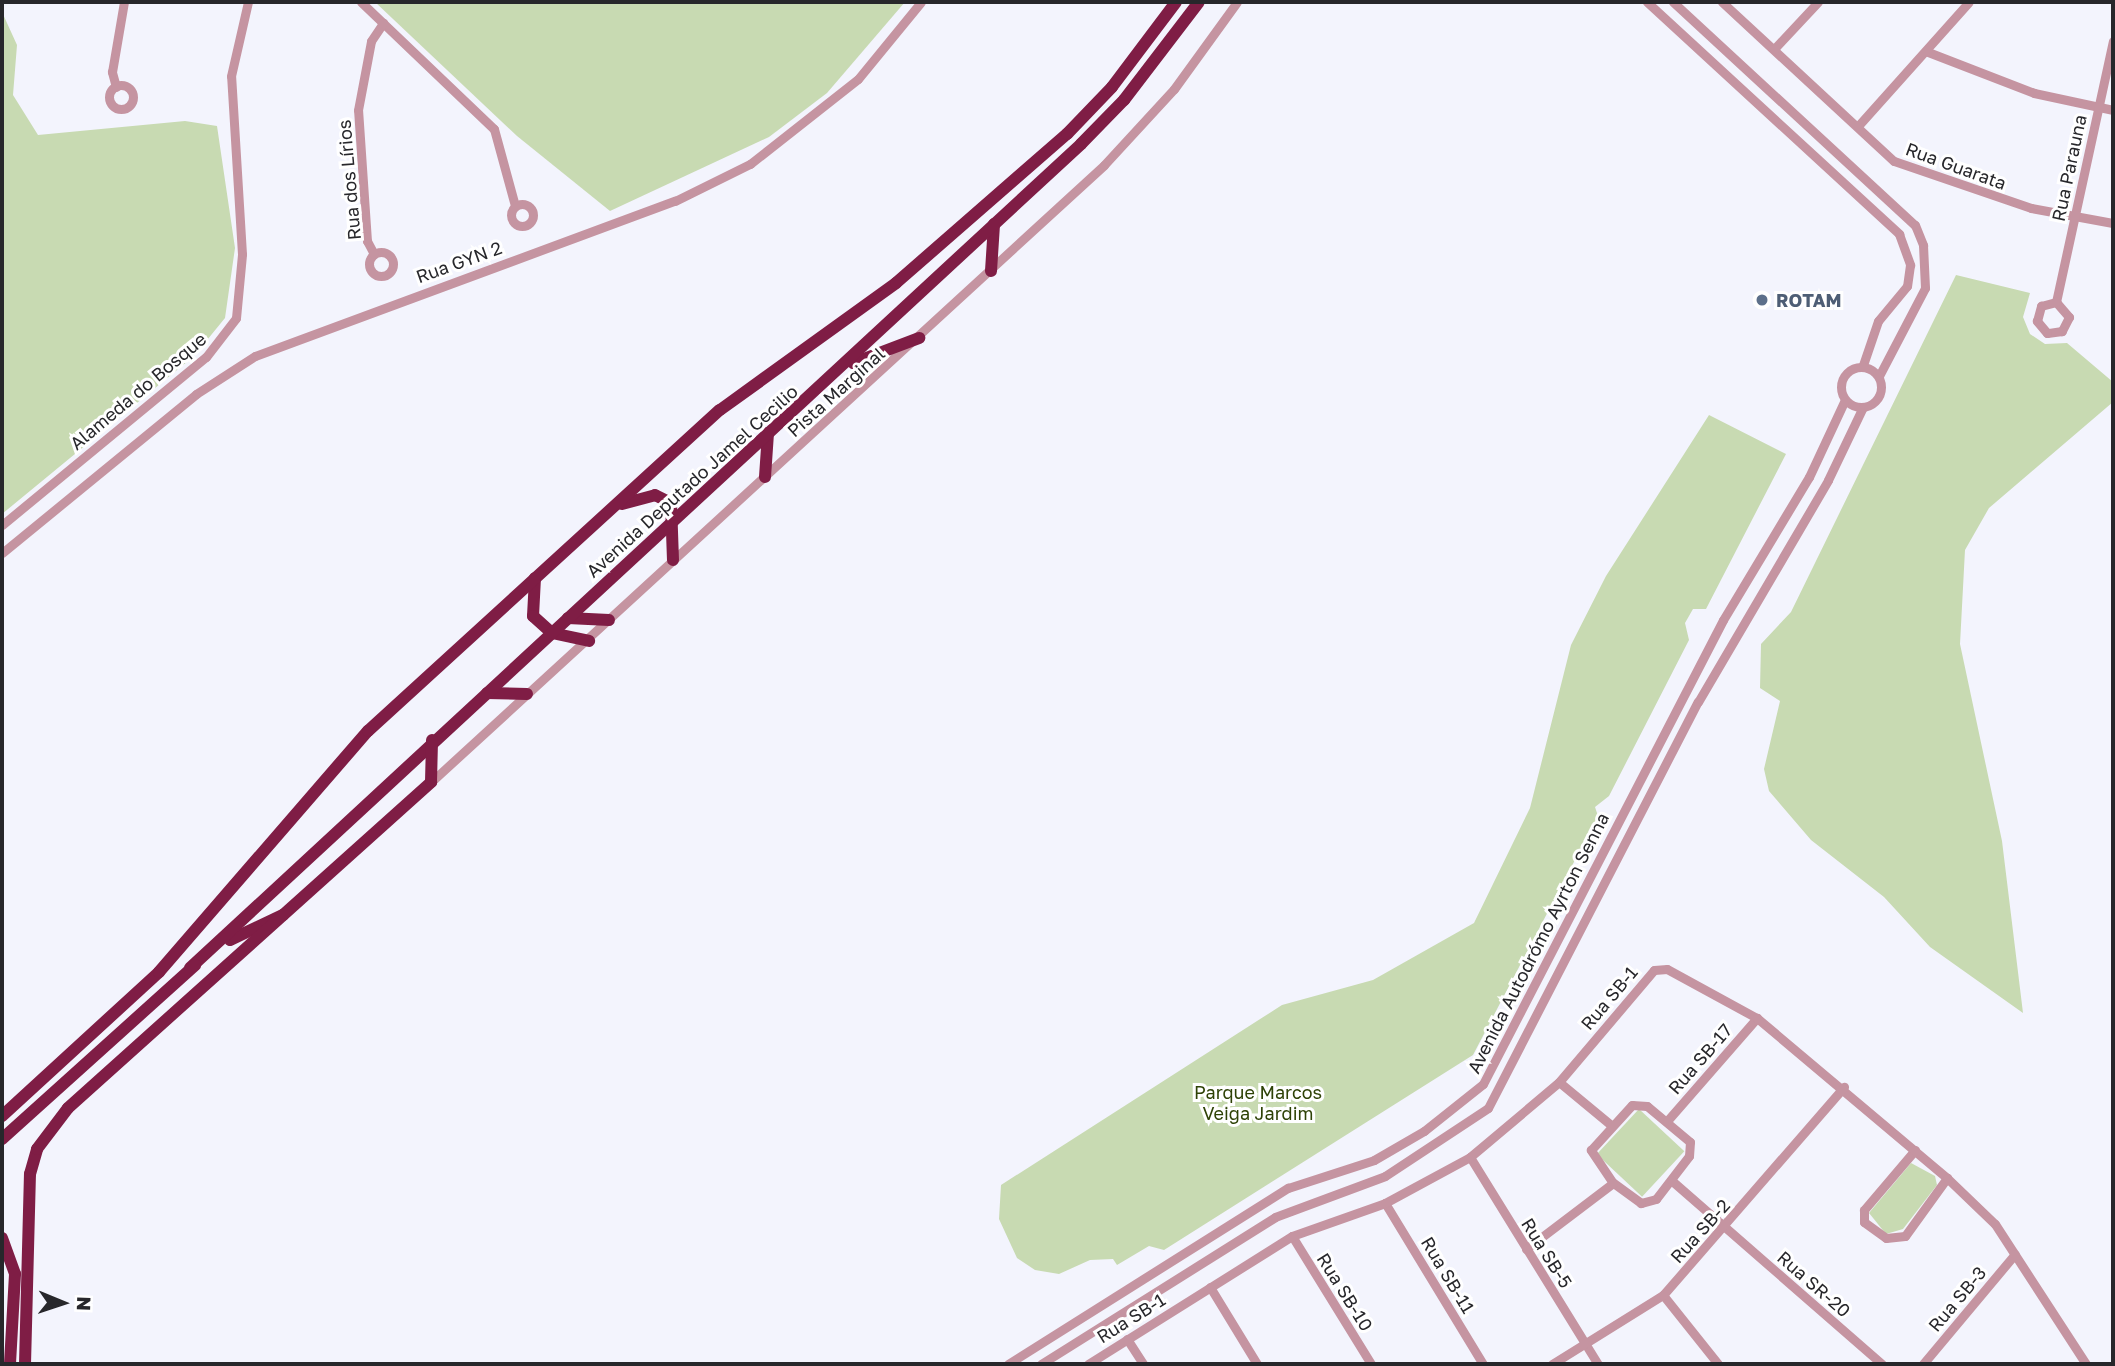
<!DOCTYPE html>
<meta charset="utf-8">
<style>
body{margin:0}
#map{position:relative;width:2115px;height:1366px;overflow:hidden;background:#f3f4fd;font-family:"Golos Text",sans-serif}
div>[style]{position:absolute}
.green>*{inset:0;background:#c8dab2;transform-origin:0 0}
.minor>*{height:9px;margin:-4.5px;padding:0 4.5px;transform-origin:4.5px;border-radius:4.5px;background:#c594a1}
.minor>.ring{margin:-4.5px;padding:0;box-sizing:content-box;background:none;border:9px solid #c594a1;border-radius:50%}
.highway>*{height:12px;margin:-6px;padding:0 6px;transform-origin:6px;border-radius:6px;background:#7f1d45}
.dots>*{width:19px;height:19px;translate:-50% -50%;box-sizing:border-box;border:4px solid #fff;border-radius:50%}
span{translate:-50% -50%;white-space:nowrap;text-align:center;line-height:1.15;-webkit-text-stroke:6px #fff;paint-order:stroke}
.street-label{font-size:18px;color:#27272b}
.service-label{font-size:18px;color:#4e5e75;font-weight:700}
.left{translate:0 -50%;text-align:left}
.park-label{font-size:18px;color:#2e4206}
.frame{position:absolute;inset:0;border:4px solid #27272b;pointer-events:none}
.north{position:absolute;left:28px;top:1268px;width:70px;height:70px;-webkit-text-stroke:5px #fff;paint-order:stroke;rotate:92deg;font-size:19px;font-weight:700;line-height:28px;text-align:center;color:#27272b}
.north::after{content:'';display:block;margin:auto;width:24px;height:32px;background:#27272b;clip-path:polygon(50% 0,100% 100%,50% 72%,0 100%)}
</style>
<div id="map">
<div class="green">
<div style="clip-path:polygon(375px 2px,905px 2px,827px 93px,769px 137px,610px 211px,517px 136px)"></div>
<div style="clip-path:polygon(2px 12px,17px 45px,13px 95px,38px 135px,185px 121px,217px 126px,235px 248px,225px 318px,194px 356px,2px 514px)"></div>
<div style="clip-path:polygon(1956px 275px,2030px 293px,2023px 317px,2030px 334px,2045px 344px,2067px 343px,2113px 382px,2113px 402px,1989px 508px,1965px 550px,1960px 644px,2002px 841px,2023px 1013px,1930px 947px,1884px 897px,1811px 840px,1769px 791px,1764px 769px,1780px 701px,1760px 688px,1761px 644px,1791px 612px)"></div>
<div style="clip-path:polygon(1709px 415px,1786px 454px,1706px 609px,1693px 609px,1685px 623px,1689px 640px,1609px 796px,1595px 807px,1598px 816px,1473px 1055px,1164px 1250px,1149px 1246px,1117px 1265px,1113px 1259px,1090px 1260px,1059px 1274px,1035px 1270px,1017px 1258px,999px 1219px,1001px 1185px,1282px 1005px,1373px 980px,1474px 923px,1530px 808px,1571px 645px,1606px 576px)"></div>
<div style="left:1639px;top:1109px;width:62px;height:62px;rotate:43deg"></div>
<div style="clip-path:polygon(1911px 1163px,1935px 1176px,1937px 1185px,1903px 1229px,1886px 1234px,1869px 1213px)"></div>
</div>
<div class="minor">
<div style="left:361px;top:2px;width:184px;rotate:43.7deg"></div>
<div style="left:494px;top:129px;width:80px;rotate:74.7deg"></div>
<div style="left:1647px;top:2px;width:343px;rotate:42.6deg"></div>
<div style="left:1899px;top:234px;width:33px;rotate:70deg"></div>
<div style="left:1910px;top:265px;width:21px;rotate:98deg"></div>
<div style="left:1907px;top:286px;width:45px;rotate:129.6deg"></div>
<div style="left:1878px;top:321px;width:46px;rotate:108.8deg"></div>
<div style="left:1673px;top:2px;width:329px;rotate:42.7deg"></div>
<div style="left:1915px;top:225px;width:22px;rotate:68deg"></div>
<div style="left:1923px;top:245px;width:43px;rotate:87.3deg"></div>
<div style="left:1925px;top:288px;width:99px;rotate:117.6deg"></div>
<div style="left:1722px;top:2px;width:234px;rotate:42.8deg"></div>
<div style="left:1894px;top:161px;width:145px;rotate:18.9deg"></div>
<div style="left:2031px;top:208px;width:83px;rotate:10.4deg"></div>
<div style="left:1774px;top:49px;width:64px;rotate:-46.9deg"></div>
<div style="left:1928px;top:52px;width:114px;rotate:21.1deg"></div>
<div style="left:2034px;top:93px;width:81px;rotate:12.1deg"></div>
<div class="ring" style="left:109px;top:85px;width:15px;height:15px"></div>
<div style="left:116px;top:87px;width:16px;rotate:-105deg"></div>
<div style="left:112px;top:72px;width:71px;rotate:-80.3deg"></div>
<div style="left:1858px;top:126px;width:166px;rotate:-48.2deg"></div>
<div class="ring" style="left:511px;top:204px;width:13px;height:13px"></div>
<div class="ring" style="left:369px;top:252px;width:15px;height:15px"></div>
<div style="left:374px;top:254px;width:15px;rotate:-118deg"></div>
<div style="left:367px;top:241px;width:131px;rotate:-93.9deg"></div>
<div style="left:358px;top:110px;width:70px;rotate:-79.3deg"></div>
<div style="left:371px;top:41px;width:22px;rotate:-56deg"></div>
<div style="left:2056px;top:302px;width:267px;rotate:-77.7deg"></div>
<div style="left:2056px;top:302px;width:20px;rotate:49deg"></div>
<div style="left:2069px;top:317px;width:16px;rotate:117deg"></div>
<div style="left:2062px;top:331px;width:15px;rotate:172deg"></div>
<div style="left:2047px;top:333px;width:16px;rotate:-130deg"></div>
<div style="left:2037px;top:321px;width:16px;rotate:-75deg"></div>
<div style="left:2041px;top:306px;width:16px;rotate:-15deg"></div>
<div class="ring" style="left:1841px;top:367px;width:31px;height:31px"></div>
<div style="left:2px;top:525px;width:264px;rotate:-39.5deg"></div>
<div style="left:206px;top:357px;width:49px;rotate:-52.4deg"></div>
<div style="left:236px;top:318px;width:64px;rotate:-84.6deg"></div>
<div style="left:242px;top:254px;width:178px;rotate:-93.5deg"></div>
<div style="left:231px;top:76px;width:76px;rotate:-77.1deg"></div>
<div style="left:2px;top:553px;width:251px;rotate:-39.3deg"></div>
<div style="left:196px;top:394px;width:70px;rotate:-32.8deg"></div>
<div style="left:255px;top:356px;width:448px;rotate:-20.3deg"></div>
<div style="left:675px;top:201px;width:84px;rotate:-26.3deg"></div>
<div style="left:750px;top:164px;width:137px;rotate:-38.2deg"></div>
<div style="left:858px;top:79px;width:99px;rotate:-50.7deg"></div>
<div style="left:431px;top:782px;width:913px;rotate:-42.51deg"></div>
<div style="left:1104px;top:165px;width:103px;rotate:-47.4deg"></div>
<div style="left:1174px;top:89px;width:107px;rotate:-54.1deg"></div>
<div style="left:1559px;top:1082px;width:67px;rotate:39.6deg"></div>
<div style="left:1632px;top:1105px;width:15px;rotate:4deg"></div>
<div style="left:1647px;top:1106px;width:56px;rotate:39.9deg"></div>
<div style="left:1690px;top:1142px;width:14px;rotate:94deg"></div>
<div style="left:1689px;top:1156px;width:54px;rotate:127.5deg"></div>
<div style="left:1656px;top:1199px;width:16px;rotate:165deg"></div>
<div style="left:1641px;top:1203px;width:34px;rotate:-144deg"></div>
<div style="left:1613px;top:1183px;width:40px;rotate:-124deg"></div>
<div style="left:1591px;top:1150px;width:61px;rotate:-47.7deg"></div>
<div style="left:1667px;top:1121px;width:137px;rotate:-48.9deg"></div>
<div style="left:1915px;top:1150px;width:79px;rotate:130.4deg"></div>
<div style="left:1864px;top:1210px;width:12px;rotate:90deg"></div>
<div style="left:1864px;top:1222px;width:27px;rotate:36deg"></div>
<div style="left:1886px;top:1238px;width:19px;rotate:-6deg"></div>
<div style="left:1905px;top:1236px;width:72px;rotate:-54.1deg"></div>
<div style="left:1470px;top:1157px;width:243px;rotate:58.3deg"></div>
<div style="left:1671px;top:1180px;width:280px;rotate:41.1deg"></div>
<div style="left:1385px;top:1203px;width:188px;rotate:58.7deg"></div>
<div style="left:1292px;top:1236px;width:150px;rotate:58.3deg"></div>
<div style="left:1526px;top:1249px;width:109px;rotate:-37.2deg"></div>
<div style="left:1210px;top:1287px;width:90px;rotate:58.6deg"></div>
<div style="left:1663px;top:1295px;width:88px;rotate:51.4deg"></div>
<div style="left:1127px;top:1339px;width:30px;rotate:57deg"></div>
<div style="left:1008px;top:1364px;width:331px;rotate:-32.2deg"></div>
<div style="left:1288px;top:1188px;width:90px;rotate:-18deg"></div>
<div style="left:1374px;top:1160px;width:58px;rotate:-30.1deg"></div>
<div style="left:1424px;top:1131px;width:75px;rotate:-38.5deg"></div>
<div style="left:1483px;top:1084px;width:522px;rotate:-62.65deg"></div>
<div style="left:1723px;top:620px;width:167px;rotate:-59deg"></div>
<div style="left:1809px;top:477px;width:83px;rotate:-65deg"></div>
<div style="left:1041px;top:1364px;width:276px;rotate:-32.1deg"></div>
<div style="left:1275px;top:1217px;width:117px;rotate:-20.4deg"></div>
<div style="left:1385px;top:1176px;width:123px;rotate:-33.4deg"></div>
<div style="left:1488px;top:1108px;width:457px;rotate:-62.7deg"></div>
<div style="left:1698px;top:702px;width:257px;rotate:-59.6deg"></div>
<div style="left:1828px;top:480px;width:79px;rotate:-64.4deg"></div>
<div style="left:1088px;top:1364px;width:241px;rotate:-32.1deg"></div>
<div style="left:1292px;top:1236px;width:99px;rotate:-19.5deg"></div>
<div style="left:1385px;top:1203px;width:97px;rotate:-28.4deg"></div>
<div style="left:1470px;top:1157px;width:116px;rotate:-40.1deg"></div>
<div style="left:1559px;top:1082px;width:147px;rotate:-49.7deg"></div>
<div style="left:1654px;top:970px;width:13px;rotate:-4deg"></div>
<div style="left:1667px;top:969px;width:102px;rotate:28.6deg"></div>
<div style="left:1757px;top:1018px;width:248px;rotate:40.1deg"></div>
<div style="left:1947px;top:1178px;width:66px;rotate:43.8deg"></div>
<div style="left:1995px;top:1224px;width:167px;rotate:57deg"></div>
<div style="left:1552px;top:1364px;width:131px;rotate:-31.9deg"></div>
<div style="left:1663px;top:1295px;width:276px;rotate:-49deg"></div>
<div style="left:1923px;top:1364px;width:143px;rotate:-50.1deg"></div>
</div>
<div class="highway">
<div style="left:991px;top:271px;width:47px;rotate:-86.3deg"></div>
<div style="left:853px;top:363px;width:71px;rotate:-20.7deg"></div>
<div style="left:765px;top:477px;width:44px;rotate:-86.1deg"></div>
<div style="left:622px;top:504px;width:34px;rotate:-15deg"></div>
<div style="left:655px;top:495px;width:18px;rotate:27deg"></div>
<div style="left:671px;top:503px;width:57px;rotate:88deg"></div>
<div style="left:535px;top:578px;width:38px;rotate:93deg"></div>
<div style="left:533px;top:616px;width:25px;rotate:42deg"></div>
<div style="left:552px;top:633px;width:38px;rotate:12deg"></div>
<div style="left:568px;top:618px;width:41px;rotate:2.8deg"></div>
<div style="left:487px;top:693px;width:40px;rotate:1.4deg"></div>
<div style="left:230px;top:940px;width:59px;rotate:-25.3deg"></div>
<div style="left:190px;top:968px;width:1214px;rotate:-42.76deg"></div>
<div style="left:1081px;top:144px;width:62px;rotate:-45.7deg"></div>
<div style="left:1124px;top:100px;width:123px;rotate:-52.6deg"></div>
<div style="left:2px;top:1116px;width:213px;rotate:-42.5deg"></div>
<div style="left:159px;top:972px;width:319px;rotate:-49.1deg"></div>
<div style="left:368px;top:731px;width:476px;rotate:-42.4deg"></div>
<div style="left:720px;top:410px;width:217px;rotate:-35.8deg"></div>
<div style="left:896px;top:283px;width:227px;rotate:-41.1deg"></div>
<div style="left:1067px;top:134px;width:65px;rotate:-46.2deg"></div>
<div style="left:1112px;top:87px;width:106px;rotate:-53deg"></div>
<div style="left:2px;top:1139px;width:260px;rotate:-42deg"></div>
<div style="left:2px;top:1238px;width:38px;rotate:70deg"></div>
<div style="left:15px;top:1274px;width:90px;rotate:93.2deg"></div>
<div style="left:25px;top:1364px;width:190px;rotate:-88.5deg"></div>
<div style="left:30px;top:1174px;width:26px;rotate:-74deg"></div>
<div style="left:37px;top:1149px;width:51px;rotate:-52.9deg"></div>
<div style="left:68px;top:1108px;width:488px;rotate:-41.9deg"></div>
<div style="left:431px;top:782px;width:42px;rotate:-88.6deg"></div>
</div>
<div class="dots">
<div style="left:1762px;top:300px;background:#5c6f8a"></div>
</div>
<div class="street-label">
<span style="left:1956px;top:166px;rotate:20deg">Rua Guarata</span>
<span style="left:2069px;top:168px;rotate:-78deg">Rua Parauna</span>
<span style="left:349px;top:180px;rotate:-95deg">Rua dos Lírios</span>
<span style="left:459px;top:262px;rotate:-20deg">Rua GYN 2</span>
<span style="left:138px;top:391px;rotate:-40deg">Alameda do Bosque</span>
<span style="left:836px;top:392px;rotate:-42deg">Pista Marginal</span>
<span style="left:692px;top:481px;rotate:-42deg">Avenida Deputado Jamel Cecilio</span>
<span style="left:1538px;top:943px;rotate:-63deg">Avenida Autodrómo Ayrton Senna</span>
<span style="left:1609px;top:998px;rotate:-50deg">Rua SB-1</span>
<span style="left:1700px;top:1059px;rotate:-49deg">Rua SB-17</span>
<span style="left:1700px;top:1231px;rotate:-48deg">Rua SB-2</span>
<span style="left:1547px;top:1253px;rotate:58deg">Rua SB-5</span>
<span style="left:1448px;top:1275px;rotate:59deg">Rua SB-11</span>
<span style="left:1814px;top:1284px;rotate:41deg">Rua SR-20</span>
<span style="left:1345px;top:1292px;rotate:58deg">Rua SB-10</span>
<span style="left:1957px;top:1299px;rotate:-50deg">Rua SB-3</span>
<span style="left:1131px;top:1318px;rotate:-32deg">Rua SB-1</span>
</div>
<div class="service-label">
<span class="left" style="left:1776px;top:300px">ROTAM</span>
</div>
<div class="park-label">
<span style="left:1258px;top:1103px">Parque Marcos<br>Veiga Jardim</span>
</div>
<div class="frame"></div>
<div class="north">N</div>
</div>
